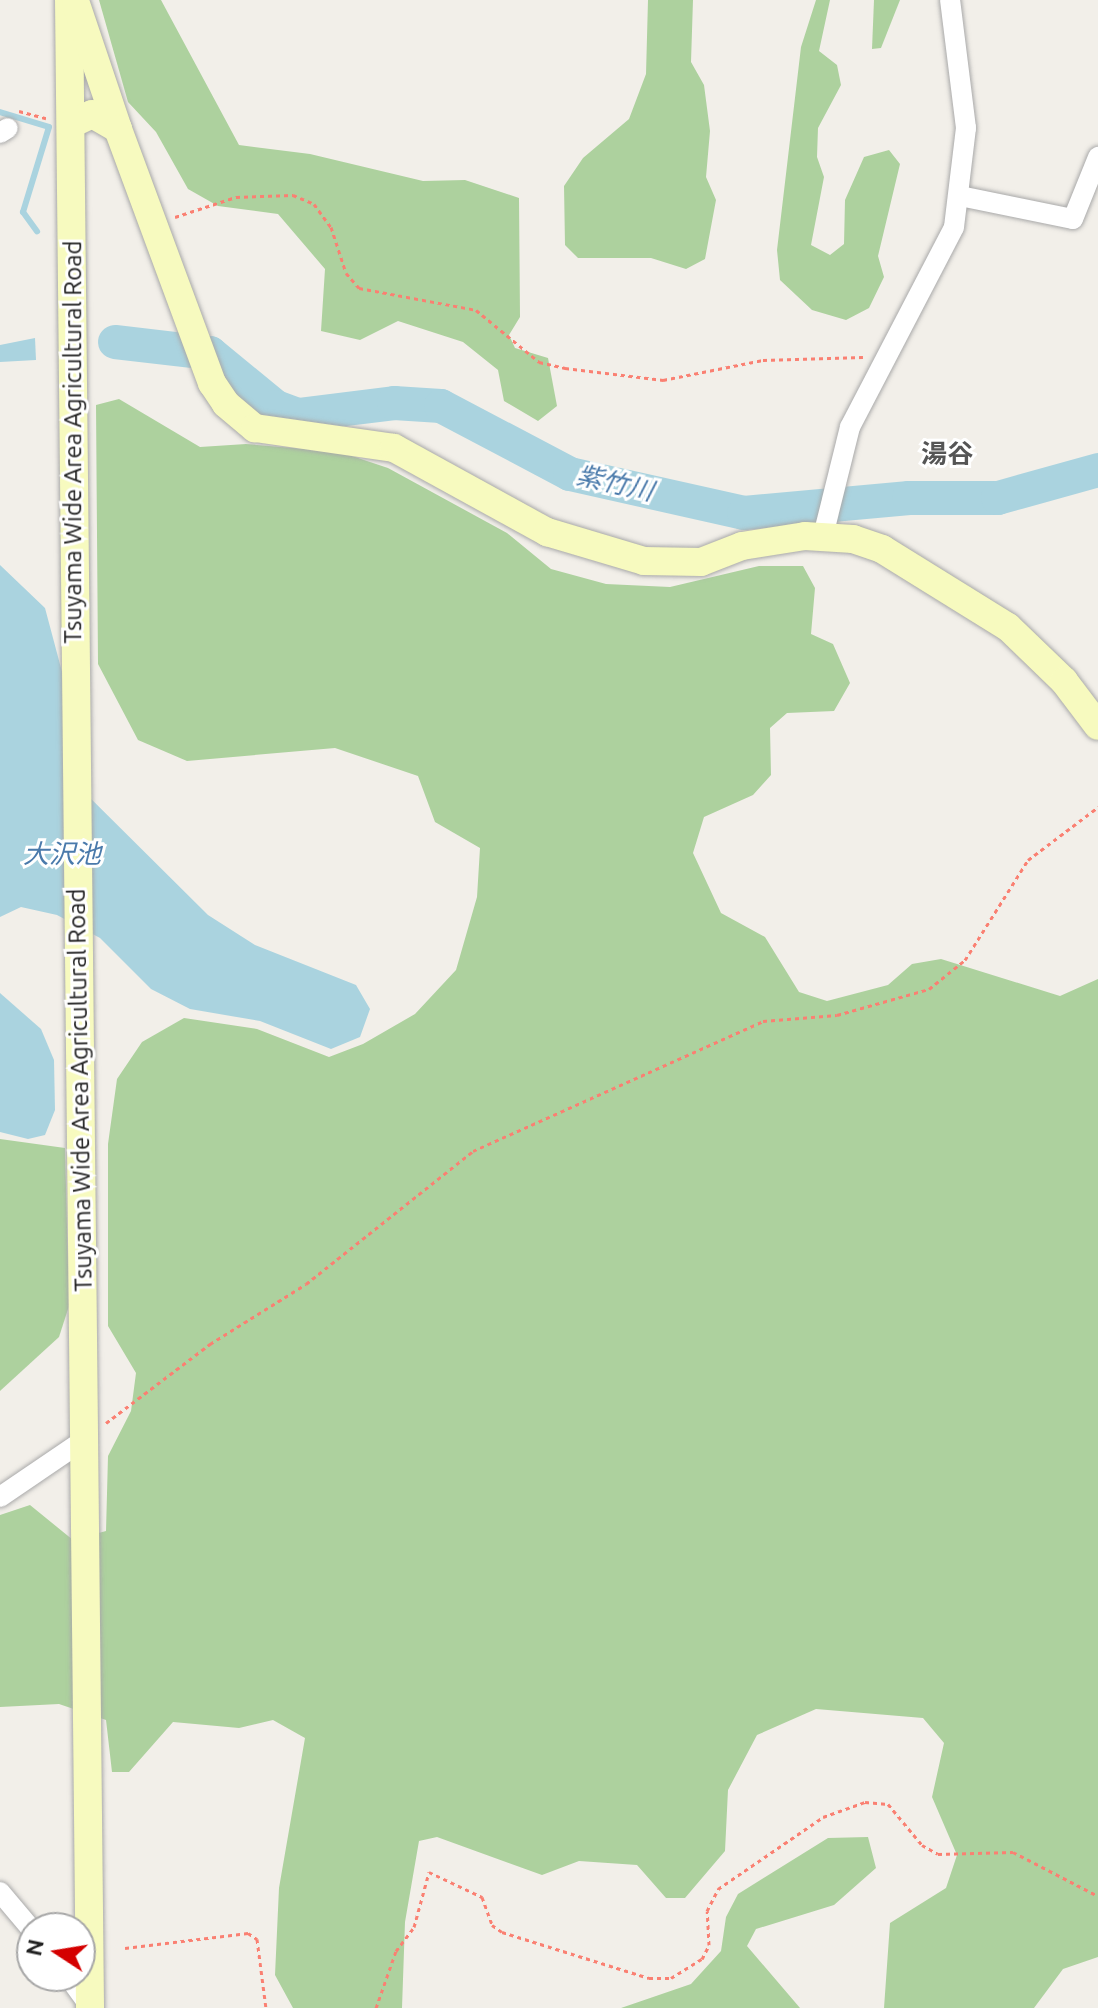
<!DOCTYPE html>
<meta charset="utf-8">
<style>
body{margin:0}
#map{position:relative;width:1098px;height:2008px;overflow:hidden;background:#f2efe9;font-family:Ubuntu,"Noto Sans JP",sans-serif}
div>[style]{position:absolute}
.forest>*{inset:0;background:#add19e}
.water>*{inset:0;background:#aad3df}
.stream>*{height:6px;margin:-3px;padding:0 3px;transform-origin:3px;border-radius:3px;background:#aad3df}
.river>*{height:34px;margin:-17px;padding:0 17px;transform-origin:17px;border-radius:17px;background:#aad3df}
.path>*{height:3px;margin-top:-1.5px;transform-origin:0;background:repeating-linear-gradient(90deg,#fa8072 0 4px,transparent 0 8px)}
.roads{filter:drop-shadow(0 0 2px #a9a9a9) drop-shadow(0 0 2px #a9a9a9)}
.street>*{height:20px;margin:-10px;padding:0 10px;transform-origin:10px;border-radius:10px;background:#fff}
.secondary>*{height:28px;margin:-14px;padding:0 14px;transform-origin:14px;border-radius:14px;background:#f7fabf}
span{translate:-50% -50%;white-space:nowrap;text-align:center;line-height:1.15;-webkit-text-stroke:6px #fff;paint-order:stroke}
.street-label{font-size:24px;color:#222}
.neighbourhood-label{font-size:26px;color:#555;font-weight:700}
.water-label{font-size:26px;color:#4a7aab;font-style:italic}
.north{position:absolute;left:16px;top:1912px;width:80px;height:80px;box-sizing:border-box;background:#fff;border:2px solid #a7a7a7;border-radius:50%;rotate:282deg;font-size:22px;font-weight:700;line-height:32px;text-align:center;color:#222}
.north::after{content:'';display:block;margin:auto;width:28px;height:36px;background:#d40000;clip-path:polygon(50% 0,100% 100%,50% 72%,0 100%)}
</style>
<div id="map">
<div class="forest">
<div style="clip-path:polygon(99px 0,161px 0,239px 145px,310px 154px,423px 181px,465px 180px,519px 198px,520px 317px,509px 335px,515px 348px,548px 358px,557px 406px,538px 421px,504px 401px,498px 370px,463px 342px,398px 321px,360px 340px,321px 331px,325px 269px,278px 214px,218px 206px,188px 189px,156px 132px,128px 102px)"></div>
<div style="clip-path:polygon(648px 0,693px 0,691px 62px,704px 85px,710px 131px,706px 177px,716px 200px,705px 259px,686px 269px,651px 258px,578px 258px,565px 245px,564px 186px,583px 158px,629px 119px,646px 74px)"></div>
<div style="clip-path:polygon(816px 0,830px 0,819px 51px,837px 65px,841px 85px,818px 128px,817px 157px,824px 177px,811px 245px,830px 255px,844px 244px,845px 200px,864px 157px,889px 150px,900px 164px,878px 256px,884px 277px,869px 308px,846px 320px,812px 310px,780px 280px,777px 250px,801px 47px)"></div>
<div style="clip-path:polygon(874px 0,900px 0,881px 48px,872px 49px)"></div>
<div style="clip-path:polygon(119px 399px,200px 447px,246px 444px,340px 452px,388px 468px,507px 533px,551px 569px,606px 584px,670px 587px,759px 566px,803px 566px,815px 588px,811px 634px,833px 644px,850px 683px,834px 711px,787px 713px,770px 728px,771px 775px,753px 795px,704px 817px,693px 853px,721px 913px,765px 937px,799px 992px,827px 1001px,888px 985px,912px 964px,941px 959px,1060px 996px,1098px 979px,1098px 1957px,1063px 1969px,1034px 2008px,884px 2008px,890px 1923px,946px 1888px,957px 1855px,932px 1797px,944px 1743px,923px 1718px,816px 1709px,757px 1735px,728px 1790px,725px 1851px,685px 1898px,666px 1898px,637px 1865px,579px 1861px,542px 1875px,437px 1837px,419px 1841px,405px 1922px,402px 2008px,293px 2008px,275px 1975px,279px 1888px,305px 1738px,273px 1720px,239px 1728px,173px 1722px,129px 1772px,112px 1772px,106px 1720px,59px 1704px,0 1707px,0 1515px,30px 1505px,73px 1540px,106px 1531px,108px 1456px,131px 1411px,136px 1373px,108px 1326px,108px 1144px,117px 1079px,142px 1042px,184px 1018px,257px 1029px,329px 1057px,363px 1044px,415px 1014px,456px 970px,477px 897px,480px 848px,435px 822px,418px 776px,335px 748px,187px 761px,138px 740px,98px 664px,96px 405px)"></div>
<div style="clip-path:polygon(0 1139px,65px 1148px,69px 1306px,59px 1337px,0 1391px)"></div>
<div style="clip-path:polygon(868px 1837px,876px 1868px,834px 1905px,756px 1929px,747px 1946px,800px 2008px,621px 2008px,691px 1984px,721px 1951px,726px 1917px,738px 1894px,828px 1838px)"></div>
</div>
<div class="water">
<div style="clip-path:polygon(35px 338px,36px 360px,0 362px,0 345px)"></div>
<div style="clip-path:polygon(0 565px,45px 608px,65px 683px,68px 776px,208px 915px,255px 945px,356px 985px,370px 1009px,360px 1037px,331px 1049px,260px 1021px,190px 1009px,151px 989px,100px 938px,57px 915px,21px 907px,0 917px)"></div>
<div style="clip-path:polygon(0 993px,41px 1029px,54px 1060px,55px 1110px,45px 1135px,28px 1139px,0 1132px)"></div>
</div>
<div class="stream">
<div style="left:0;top:112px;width:51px;rotate:17deg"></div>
<div style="left:49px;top:127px;width:89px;rotate:107deg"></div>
<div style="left:23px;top:212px;width:24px;rotate:54deg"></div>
</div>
<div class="river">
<div style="left:115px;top:342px;width:96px;rotate:6.6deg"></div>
<div style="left:210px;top:353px;width:85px;rotate:39.3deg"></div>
<div style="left:276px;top:407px;width:23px;rotate:20deg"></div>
<div style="left:298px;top:415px;width:97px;rotate:-7.1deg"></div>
<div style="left:394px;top:403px;width:47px;rotate:3.7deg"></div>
<div style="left:441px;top:406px;width:146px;rotate:27.8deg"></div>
<div style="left:570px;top:474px;width:178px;rotate:12.6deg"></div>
<div style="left:744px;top:513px;width:166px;rotate:-5.2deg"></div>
<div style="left:909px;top:498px;width:89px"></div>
<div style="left:998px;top:498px;width:104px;rotate:-15.6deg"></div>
</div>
<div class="path">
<div style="left:19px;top:111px;width:28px;rotate:15deg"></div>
<div style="left:175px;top:217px;width:64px;rotate:-18.2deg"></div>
<div style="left:236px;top:197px;width:57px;rotate:-2deg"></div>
<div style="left:293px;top:195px;width:23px;rotate:23deg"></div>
<div style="left:314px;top:204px;width:29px;rotate:54deg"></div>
<div style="left:331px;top:227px;width:48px;rotate:71.9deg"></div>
<div style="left:346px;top:273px;width:20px;rotate:49deg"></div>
<div style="left:359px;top:288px;width:119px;rotate:10.6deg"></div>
<div style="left:476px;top:310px;width:82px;rotate:39.5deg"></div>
<div style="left:539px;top:362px;width:27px;rotate:13deg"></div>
<div style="left:565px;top:368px;width:99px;rotate:7deg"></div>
<div style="left:663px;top:380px;width:102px;rotate:-11.3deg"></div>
<div style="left:763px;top:360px;width:100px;rotate:-1.7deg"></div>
<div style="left:106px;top:1423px;width:131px;rotate:-37.2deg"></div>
<div style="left:210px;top:1344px;width:113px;rotate:-32deg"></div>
<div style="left:306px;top:1284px;width:213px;rotate:-38.5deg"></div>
<div style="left:473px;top:1151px;width:318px;rotate:-24.1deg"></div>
<div style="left:763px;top:1021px;width:74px;rotate:-4.6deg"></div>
<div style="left:837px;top:1015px;width:96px;rotate:-15.8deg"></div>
<div style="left:929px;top:989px;width:46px;rotate:-38.9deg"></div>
<div style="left:965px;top:960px;width:118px;rotate:-57.8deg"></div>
<div style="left:1028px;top:860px;width:88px;rotate:-37.1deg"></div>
<div style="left:125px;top:1948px;width:124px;rotate:-7deg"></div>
<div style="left:248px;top:1933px;width:11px;rotate:34deg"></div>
<div style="left:257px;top:1939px;width:70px;rotate:82.6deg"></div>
<div style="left:376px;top:2008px;width:60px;rotate:-70.7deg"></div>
<div style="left:396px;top:1951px;width:30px;rotate:-53deg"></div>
<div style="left:414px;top:1927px;width:57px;rotate:-74.7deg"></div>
<div style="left:429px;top:1872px;width:59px;rotate:25.3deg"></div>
<div style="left:482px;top:1897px;width:30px;rotate:70deg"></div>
<div style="left:492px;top:1925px;width:12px;rotate:35deg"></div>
<div style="left:502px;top:1932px;width:154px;rotate:17.4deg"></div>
<div style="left:649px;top:1978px;width:22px"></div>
<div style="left:671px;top:1978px;width:36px;rotate:-32deg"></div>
<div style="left:702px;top:1959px;width:16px;rotate:-63deg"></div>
<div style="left:709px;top:1945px;width:34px;rotate:-93deg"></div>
<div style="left:707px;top:1911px;width:25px;rotate:-63deg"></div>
<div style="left:718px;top:1889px;width:127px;rotate:-34.4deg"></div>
<div style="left:823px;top:1817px;width:45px;rotate:-19.7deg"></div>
<div style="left:865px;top:1802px;width:23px;rotate:5deg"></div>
<div style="left:888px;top:1804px;width:53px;rotate:50.3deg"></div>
<div style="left:922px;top:1845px;width:18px;rotate:29deg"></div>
<div style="left:938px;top:1854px;width:75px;rotate:-1.5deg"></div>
<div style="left:1013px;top:1852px;width:96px;rotate:27.4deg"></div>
</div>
<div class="roads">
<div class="street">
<div style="left:0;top:133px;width:9px;rotate:-32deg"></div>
<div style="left:960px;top:196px;width:115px;rotate:11.5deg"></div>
<div style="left:1073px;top:219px;width:67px;rotate:-68deg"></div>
<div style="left:823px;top:536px;width:112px;rotate:-76.1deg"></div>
<div style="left:850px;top:427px;width:225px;rotate:-62.5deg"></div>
<div style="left:954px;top:227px;width:100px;rotate:-83.1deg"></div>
<div style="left:966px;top:128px;width:129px;rotate:-97.1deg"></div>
<div style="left:0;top:1497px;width:102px;rotate:-34.2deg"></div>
<div style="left:0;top:1892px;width:50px;rotate:49.9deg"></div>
<div style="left:68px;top:1976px;width:39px;rotate:54deg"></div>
</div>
<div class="secondary">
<div style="left:69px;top:0;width:2008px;rotate:89.4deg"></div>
<div style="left:76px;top:4px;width:132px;rotate:71.4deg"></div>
<div style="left:71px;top:124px;width:23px;rotate:-25deg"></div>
<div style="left:92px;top:114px;width:30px;rotate:30deg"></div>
<div style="left:118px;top:129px;width:271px;rotate:69.7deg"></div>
<div style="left:212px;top:383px;width:25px;rotate:56deg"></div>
<div style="left:226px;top:404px;width:38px;rotate:40deg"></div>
<div style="left:255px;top:428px;width:140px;rotate:8.2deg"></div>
<div style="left:394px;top:448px;width:175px;rotate:28.8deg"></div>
<div style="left:547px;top:532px;width:101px;rotate:16.6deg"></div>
<div style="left:644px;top:561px;width:57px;rotate:1deg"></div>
<div style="left:701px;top:562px;width:44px;rotate:-21.3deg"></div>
<div style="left:742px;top:546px;width:64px;rotate:-9deg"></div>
<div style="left:805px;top:536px;width:48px;rotate:3.6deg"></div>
<div style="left:853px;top:539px;width:31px;rotate:19deg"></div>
<div style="left:882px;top:549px;width:148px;rotate:31.8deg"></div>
<div style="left:1008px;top:627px;width:78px;rotate:44deg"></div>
<div style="left:1064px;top:681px;width:56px;rotate:52.9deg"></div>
</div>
</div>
<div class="street-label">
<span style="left:73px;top:442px;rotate:-90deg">Tsuyama Wide Area Agricultural Road</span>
<span style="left:80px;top:1090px;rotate:-91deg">Tsuyama Wide Area Agricultural Road</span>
</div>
<div class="neighbourhood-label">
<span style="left:947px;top:454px">湯谷</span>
</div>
<div class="water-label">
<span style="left:615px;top:483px;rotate:13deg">紫竹川</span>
<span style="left:62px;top:854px">大沢池</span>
</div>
<div class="north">N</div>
</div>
